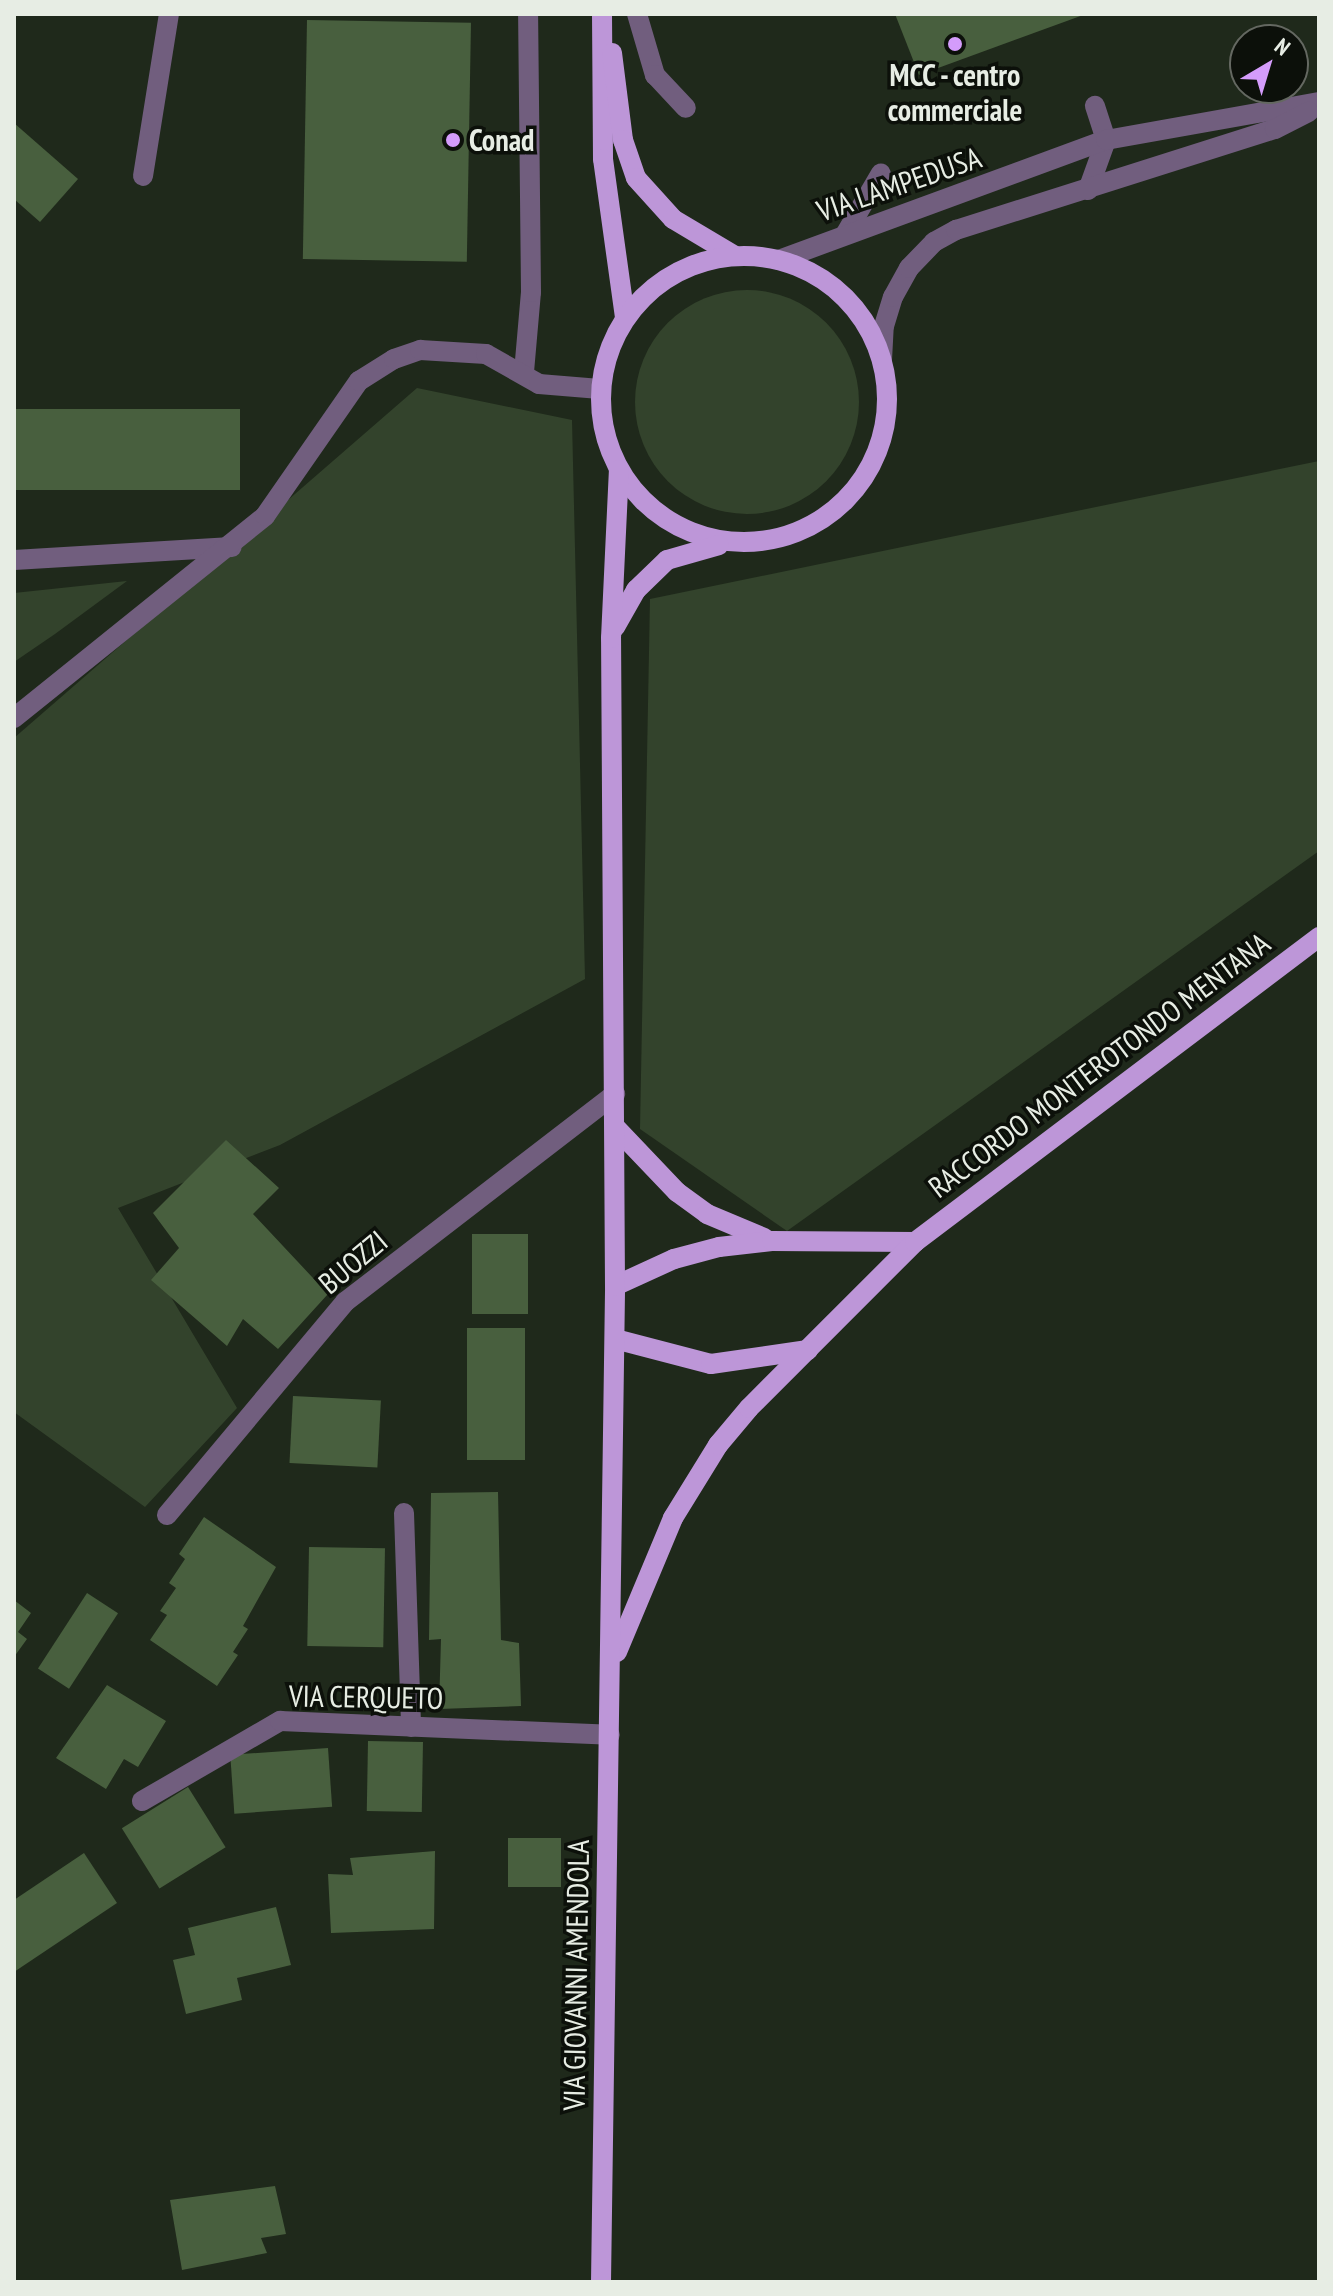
<!DOCTYPE html>
<style>
body{margin:0}
#map{position:relative;width:1333px;height:2296px;overflow:hidden;background:#1f291b;font-family:"PT Sans Narrow",sans-serif}
div>[style]{position:absolute}
.green>*{inset:0;background:#33432c}
.round{border-radius:50%}
.building>*{inset:0;background:#485f3e;transform-origin:0 0}
.minor>*{height:20px;margin:-10px;padding:0 10px;transform-origin:10px;border-radius:10px;background:#715e7e}
.major>*{height:20px;margin:-10px;padding:0 10px;transform-origin:10px;border-radius:10px;background:#bd96d8}
.major>.ring{margin:-10px;padding:0;box-sizing:content-box;background:none;border:20px solid #bd96d8;border-radius:50%}
.dots>*{width:22px;height:22px;translate:-50% -50%;box-sizing:border-box;border:4px solid #0c100a;border-radius:50%}
span{translate:-50% -50%;white-space:nowrap;text-align:center;line-height:1.15;-webkit-text-stroke:7px #0c100a;paint-order:stroke}
.poi-label{font-size:30px;color:#e7ede4;font-weight:700}
.left{translate:0 -50%;text-align:left}
.street-label{font-size:30px;color:#e7ede4}
.frame{position:absolute;inset:0;border:16px solid #e7ede4;pointer-events:none}
.north{position:absolute;left:1229px;top:24px;width:80px;height:80px;box-sizing:border-box;background:#0c100a;border:2px solid #646861;border-radius:50%;rotate:38deg;font-size:22px;font-weight:700;line-height:32px;text-align:center;color:#e7ede4}
.north::after{content:'';display:block;margin:auto;width:28px;height:36px;background:#d49cfb;clip-path:polygon(50% 0,100% 100%,50% 72%,0 100%)}
</style>
<div id="map">
<div class="green">
<div class="round" style="left:635px;top:290px;width:224px;height:224px"></div>
<div style="clip-path:polygon(417px 388px,572px 420px,585px 979px,280px 1145px,118px 1208px,237px 1408px,145px 1507px,14px 1412px,14px 738px)"></div>
<div style="clip-path:polygon(1319px 461px,1319px 851px,787px 1231px,640px 1129px,650px 599px)"></div>
<div style="clip-path:polygon(127px 581px,55px 634px,14px 662px,14px 593px)"></div>
</div>
<div class="building">
<div style="clip-path:polygon(895px 14px,1086px 14px,919px 75px)"></div>
<div style="left:307px;top:20px;width:164px;height:239px;rotate:1deg"></div>
<div style="clip-path:polygon(14px 123px,78px 179px,40px 222px,14px 199px)"></div>
<div style="left:14px;top:409px;width:226px;height:81px"></div>
<div style="clip-path:polygon(226px 1140px,279px 1188px,253px 1214px,328px 1294px,278px 1349px,243px 1319px,227px 1346px,151px 1280px,179px 1248px,153px 1213px)"></div>
<div style="left:472px;top:1234px;width:56px;height:80px"></div>
<div style="left:467px;top:1328px;width:58px;height:132px"></div>
<div style="left:293px;top:1396px;width:88px;height:67px;rotate:3deg"></div>
<div style="clip-path:polygon(498px 1492px,501px 1640px,519px 1643px,521px 1706px,439px 1709px,441px 1639px,429px 1640px,431px 1493px)"></div>
<div style="clip-path:polygon(204px 1517px,276px 1567px,243px 1626px,248px 1629px,233px 1652px,238px 1655px,217px 1686px,150px 1640px,167px 1615px,160px 1611px,176px 1588px,169px 1583px,185px 1559px,179px 1554px)"></div>
<div style="left:309px;top:1547px;width:76px;height:99px;rotate:1deg"></div>
<div style="left:87px;top:1593px;width:37px;height:90px;rotate:33deg"></div>
<div style="clip-path:polygon(14px 1600px,31px 1613px,18px 1632px,27px 1639px,14px 1657px)"></div>
<div style="clip-path:polygon(107px 1685px,166px 1721px,138px 1767px,124px 1759px,106px 1789px,56px 1758px)"></div>
<div style="left:368px;top:1741px;width:55px;height:70px;rotate:1deg"></div>
<div style="left:328px;top:1748px;width:59px;height:98px;rotate:86deg"></div>
<div style="left:188px;top:1787px;width:71px;height:78px;rotate:58deg"></div>
<div style="left:508px;top:1838px;width:53px;height:49px"></div>
<div style="clip-path:polygon(435px 1851px,434px 1929px,331px 1933px,328px 1874px,353px 1875px,350px 1858px)"></div>
<div style="clip-path:polygon(84px 1853px,117px 1903px,14px 1972px,14px 1900px)"></div>
<div style="clip-path:polygon(276px 1907px,291px 1965px,237px 1978px,242px 2000px,186px 2014px,173px 1960px,195px 1955px,188px 1928px)"></div>
<div style="clip-path:polygon(275px 2186px,286px 2234px,261px 2238px,267px 2253px,182px 2270px,170px 2200px)"></div>
</div>
<div class="minor">
<div style="left:637px;top:14px;width:64px;rotate:73.6deg"></div>
<div style="left:655px;top:75px;width:45px;rotate:46.8deg"></div>
<div style="left:143px;top:176px;width:164px;rotate:-80.9deg"></div>
<div style="left:1088px;top:190px;width:53px;rotate:-70.2deg"></div>
<div style="left:1106px;top:140px;width:36px;rotate:-108deg"></div>
<div style="left:846px;top:233px;width:69px;rotate:-59.7deg"></div>
<div style="left:779px;top:260px;width:348px;rotate:-20.2deg"></div>
<div style="left:1106px;top:140px;width:216px;rotate:-10.1deg"></div>
<div style="left:882px;top:360px;width:34px;rotate:-87deg"></div>
<div style="left:884px;top:326px;width:30px;rotate:-73deg"></div>
<div style="left:893px;top:297px;width:33px;rotate:-61deg"></div>
<div style="left:909px;top:268px;width:36px;rotate:-46deg"></div>
<div style="left:934px;top:242px;width:25px;rotate:-29deg"></div>
<div style="left:956px;top:230px;width:335px;rotate:-17.6deg"></div>
<div style="left:1275px;top:129px;width:38px;rotate:-27deg"></div>
<div style="left:524px;top:372px;width:80px;rotate:-85deg"></div>
<div style="left:531px;top:292px;width:278px;rotate:-90.6deg"></div>
<div style="left:14px;top:560px;width:218px;rotate:-3.4deg"></div>
<div style="left:14px;top:718px;width:322px;rotate:-38.8deg"></div>
<div style="left:265px;top:516px;width:165px;rotate:-55.2deg"></div>
<div style="left:359px;top:381px;width:41px;rotate:-32.2deg"></div>
<div style="left:394px;top:359px;width:28px;rotate:-19deg"></div>
<div style="left:420px;top:350px;width:66px;rotate:3.5deg"></div>
<div style="left:486px;top:354px;width:61px;rotate:29.5deg"></div>
<div style="left:539px;top:384px;width:61px;rotate:4.7deg"></div>
<div style="left:404px;top:1513px;width:214px;rotate:88.1deg"></div>
<div style="left:167px;top:1515px;width:278px;rotate:-50.1deg"></div>
<div style="left:345px;top:1302px;width:341px;rotate:-37.6deg"></div>
<div style="left:142px;top:1801px;width:160px;rotate:-30.1deg"></div>
<div style="left:280px;top:1721px;width:330px;rotate:2.4deg"></div>
</div>
<div class="major">
<div style="left:602px;top:14px;width:145px;rotate:89.6deg"></div>
<div style="left:603px;top:159px;width:160px;rotate:82.1deg"></div>
<div style="left:612px;top:53px;width:88px;rotate:82.8deg"></div>
<div style="left:623px;top:140px;width:40px;rotate:71.1deg"></div>
<div style="left:636px;top:178px;width:55px;rotate:47.9deg"></div>
<div style="left:673px;top:219px;width:72px;rotate:30.8deg"></div>
<div class="ring" style="left:601px;top:256px;width:266px;height:266px"></div>
<div style="left:615px;top:627px;width:43px;rotate:-60.4deg"></div>
<div style="left:636px;top:590px;width:43px;rotate:-44.1deg"></div>
<div style="left:667px;top:560px;width:54px;rotate:-16.1deg"></div>
<div style="left:615px;top:1127px;width:90px;rotate:46.4deg"></div>
<div style="left:677px;top:1192px;width:37px;rotate:36deg"></div>
<div style="left:707px;top:1214px;width:62px;rotate:22.8deg"></div>
<div style="left:615px;top:1286px;width:65px;rotate:-24.6deg"></div>
<div style="left:674px;top:1259px;width:47px;rotate:-14.9deg"></div>
<div style="left:719px;top:1247px;width:53px;rotate:-6.5deg"></div>
<div style="left:772px;top:1241px;width:143px;rotate:0.4deg"></div>
<div style="left:615px;top:1339px;width:99px;rotate:14.6deg"></div>
<div style="left:711px;top:1364px;width:98px;rotate:-8.2deg"></div>
<div style="left:617px;top:1652px;width:145px;rotate:-67.3deg"></div>
<div style="left:673px;top:1518px;width:86px;rotate:-58.3deg"></div>
<div style="left:718px;top:1445px;width:48px;rotate:-50deg"></div>
<div style="left:749px;top:1408px;width:235px;rotate:-45deg"></div>
<div style="left:915px;top:1242px;width:506px;rotate:-37.05deg"></div>
<div style="left:601px;top:2282px;width:996px;rotate:-89.19deg"></div>
<div style="left:615px;top:1286px;width:648px;rotate:-90.35deg"></div>
<div style="left:611px;top:638px;width:168px;rotate:-87.3deg"></div>
</div>
<div class="dots">
<div style="left:955px;top:44px;background:#d49cfb"></div>
<div style="left:453px;top:140px;background:#d49cfb"></div>
</div>
<div class="poi-label">
<span style="left:955px;top:92px">MCC - centro<br>commerciale</span>
<span class="left" style="left:469px;top:140px">Conad</span>
</div>
<div class="street-label">
<span style="left:899px;top:184px;rotate:-19deg">VIA LAMPEDUSA</span>
<span style="left:1099px;top:1065px;rotate:-37deg">RACCORDO MONTEROTONDO MENTANA</span>
<span style="left:353px;top:1262px;rotate:-40deg">BUOZZI</span>
<span style="left:366px;top:1697px;rotate:1deg">VIA CERQUETO</span>
<span style="left:576px;top:1975px;rotate:-89deg">VIA GIOVANNI AMENDOLA</span>
</div>
<div class="frame"></div>
<div class="north">N</div>
</div>
